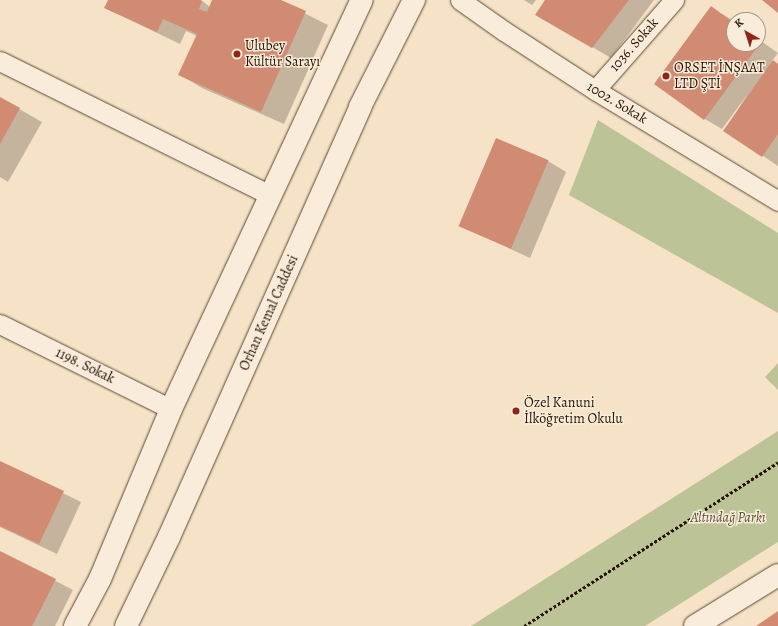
<!DOCTYPE html>
<meta charset="utf-8">
<style>
body{margin:0}
#map{position:relative;width:778px;height:626px;overflow:hidden;background:#f6e2c6;font-family:Alegreya,serif}
div>[style]{position:absolute}
.green>*{inset:0;background:#bcc396}
.shadow>*{inset:0;background:#0003}
.building>*{inset:0;background:#d08b72;transform-origin:0 0}
.path>*{height:2.5px;margin-top:-1.25px;transform-origin:0;background:repeating-linear-gradient(90deg,#271400 0 3px,transparent 0 5px)}
.roads{filter:drop-shadow(0 0 1px #5b4832) drop-shadow(0 0 1px #5b4832)}
.minor>*{height:19px;margin:-9.5px;padding:0 9.5px;transform-origin:9.5px;border-radius:9.5px;background:#f9ecda}
.tertiary>*{height:22px;margin:-11px;padding:0 11px;transform-origin:11px;border-radius:11px;background:#f9ecda}
.secondary>*{height:22px;margin:-11px;padding:0 11px;transform-origin:11px;border-radius:11px;background:#f9ecda}
.dots>*{width:11px;height:11px;translate:-50% -50%;box-sizing:border-box;border:2px solid #f9ecda;border-radius:50%}
span{translate:-50% -50%;white-space:nowrap;text-align:center;line-height:1.15;-webkit-text-stroke:3px #f9ecda;paint-order:stroke}
.street-label{font-size:14px;color:#271400}
.poi-label{font-size:14px;color:#271400}
.left{translate:0 -50%;text-align:left}
.park-label{font-size:14px;color:#5b5134;font-style:italic}
.north{position:absolute;left:726px;top:12px;width:40px;height:40px;box-sizing:border-box;background:#f9ecda;border:1px solid #a59683;border-radius:50%;rotate:321deg;font-size:11px;font-weight:700;line-height:16px;text-align:center;color:#271400}
.north::after{content:'';display:block;margin:auto;width:14px;height:18px;background:#8f2418;clip-path:polygon(50% 0,100% 100%,50% 72%,0 100%)}
</style>
<div id="map">
<div class="green">
<div style="clip-path:polygon(598px 120px,778px 233px,778px 313px,569px 195px)"></div>
<div style="clip-path:polygon(778px 363px,778px 390px,765px 377px)"></div>
<div style="clip-path:polygon(778px 431px,778px 542px,645px 626px,471px 626px)"></div>
</div>
<div class="shadow">
<div style="clip-path:polygon(109px 0,201px 0,210px 7px,213px 0,278px 0,328px 25px,284px 124px,202px 88px,180px 75px,197px 36px,186px 31px,180px 44px,105px 8px)"></div>
<div style="clip-path:polygon(524px 0,536px 0,532px 5px)"></div>
<div style="clip-path:polygon(547px 0,654px 0,611px 58px,536px 14px)"></div>
<div style="clip-path:polygon(712px 8px,734px 21px,734px 44px,758px 44px,758px 39px,778px 53px,772px 61px,778px 64px,778px 166px,725px 130px,747px 95px,722px 129px,705px 119px)"></div>
<div style="clip-path:polygon(0 98px,42px 122px,8px 182px,0 177px)"></div>
<div style="clip-path:polygon(548px 161px,566px 172px,530px 258px,460px 226px)"></div>
<div style="clip-path:polygon(0 462px,81px 502px,57px 554px,0 527px)"></div>
<div style="clip-path:polygon(0 552px,73px 590px,55px 626px,0 626px)"></div>
</div>
<div class="building">
<div style="clip-path:polygon(108px 0,200px 0,202px 1px,199px 9px,207px 12px,212px 0,281px 0,306px 11px,261px 112px,178px 75px,197px 34px,163px 19px,157px 32px,104px 8px)"></div>
<div style="clip-path:polygon(545px 0,629px 0,592px 48px,535px 15px)"></div>
<div style="clip-path:polygon(762px 0,778px 0,778px 13px)"></div>
<div style="clip-path:polygon(711px 6px,734px 23px,734px 44px,758px 44px,758px 40px,761px 42px,704px 120px,654px 84px)"></div>
<div style="clip-path:polygon(773px 60px,778px 64px,778px 134px,762px 157px,723px 131px)"></div>
<div style="clip-path:polygon(0 97px,20px 108px,0 144px)"></div>
<div style="left:496px;top:138px;width:57px;height:96px;rotate:23deg"></div>
<div style="clip-path:polygon(0 461px,64px 491px,39px 544px,0 526px)"></div>
<div style="clip-path:polygon(0 551px,56px 579px,32px 626px,0 626px)"></div>
<div style="clip-path:polygon(778px 611px,778px 626px,756px 626px)"></div>
</div>
<div class="path">
<div style="left:524px;top:626px;width:302px;rotate:-32.8deg"></div>
</div>
<div class="roads">
<div class="minor">
<div style="left:460px;top:0;width:54px;rotate:35.2deg"></div>
<div style="left:504px;top:31px;width:108px;rotate:33deg"></div>
<div style="left:595px;top:90px;width:214px;rotate:31.2deg"></div>
<div style="left:0;top:61px;width:301px;rotate:26.4deg"></div>
<div style="left:595px;top:90px;width:120px;rotate:-48.7deg"></div>
<div style="left:0;top:324px;width:191px;rotate:26.4deg"></div>
</div>
<div class="tertiary">
<div style="left:695px;top:626px;width:97px;rotate:-31.6deg"></div>
</div>
<div class="secondary">
<div style="left:75px;top:626px;width:53px;rotate:-62deg"></div>
<div style="left:100px;top:579px;width:184px;rotate:-67.3deg"></div>
<div style="left:171px;top:409px;width:451px;rotate:-65deg"></div>
<div style="left:126px;top:626px;width:99px;rotate:-64.2deg"></div>
<div style="left:169px;top:537px;width:471px;rotate:-66deg"></div>
<div style="left:360px;top:107px;width:120px;rotate:-63.2deg"></div>
</div>
</div>
<div class="dots">
<div style="left:237px;top:54px;background:#8f2418"></div>
<div style="left:666px;top:76px;background:#8f2418"></div>
<div style="left:516px;top:411px;background:#8f2418"></div>
</div>
<div class="street-label">
<span style="left:634px;top:45px;rotate:-49deg">1036. Sokak</span>
<span style="left:617px;top:103px;rotate:31deg">1002. Sokak</span>
<span style="left:269px;top:313px;rotate:-66deg">Orhan Kemal Caddesi</span>
<span style="left:85px;top:366px;rotate:26deg">1198. Sokak</span>
</div>
<div class="poi-label">
<span class="left" style="left:245px;top:54px">Ulubey<br>Kültür Sarayı</span>
<span class="left" style="left:674px;top:76px">ORSET İNŞAAT<br>LTD ŞTİ</span>
<span class="left" style="left:524px;top:411px">Özel Kanuni<br>İlköğretim Okulu</span>
</div>
<div class="park-label">
<span style="left:728px;top:518px">Altındağ Parkı</span>
</div>
<div class="north">K</div>
</div>
